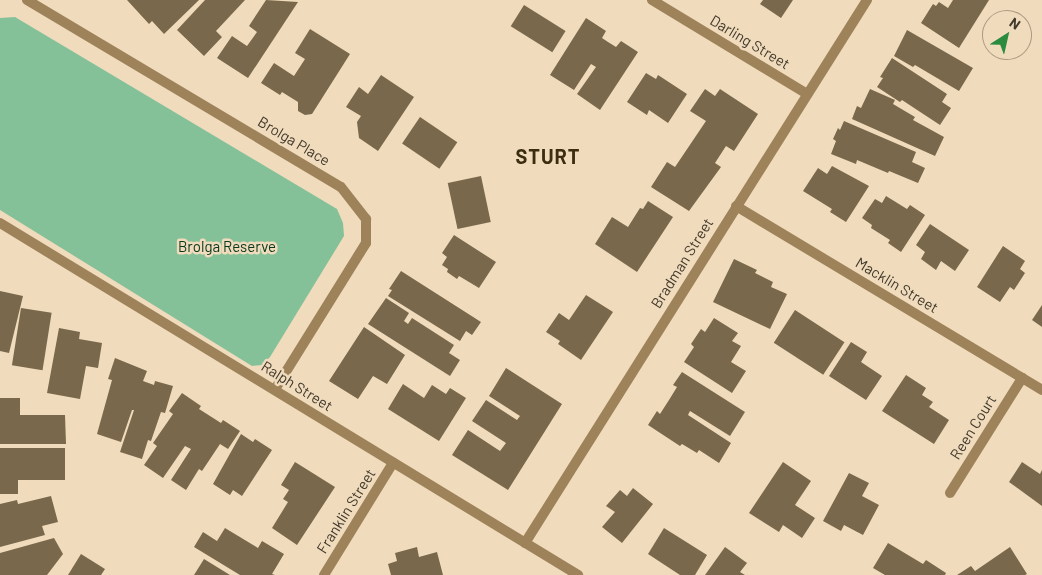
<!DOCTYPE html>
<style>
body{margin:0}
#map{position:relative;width:1042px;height:575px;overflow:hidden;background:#f0dbbc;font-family:Barlow,sans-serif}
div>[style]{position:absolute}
.green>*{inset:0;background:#85c198}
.building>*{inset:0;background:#79684b;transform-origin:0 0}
.street>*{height:10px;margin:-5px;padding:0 5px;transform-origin:5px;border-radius:5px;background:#9e835a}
span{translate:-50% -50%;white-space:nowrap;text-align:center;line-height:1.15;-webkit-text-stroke:5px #f0dbbc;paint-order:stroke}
.street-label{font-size:15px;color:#41392c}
.park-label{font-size:15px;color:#06371d}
.district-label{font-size:20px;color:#3c2d11;font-weight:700;letter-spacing:1px}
.north{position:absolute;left:982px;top:10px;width:50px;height:50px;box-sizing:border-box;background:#f0dbbc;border:1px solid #aa9a82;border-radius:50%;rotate:35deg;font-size:14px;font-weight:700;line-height:20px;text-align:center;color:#41392c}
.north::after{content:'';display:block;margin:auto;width:18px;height:22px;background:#2b8b3e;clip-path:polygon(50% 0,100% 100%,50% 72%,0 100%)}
</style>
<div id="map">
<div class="green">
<div style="clip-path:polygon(15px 17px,337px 209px,343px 223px,344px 236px,270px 357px,262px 365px,252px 366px,0 210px,0 18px)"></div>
</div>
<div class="building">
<div style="clip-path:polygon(127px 0,199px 0,164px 34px,152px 21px,149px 24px)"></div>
<div style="clip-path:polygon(205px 0,245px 0,216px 31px,222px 37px,204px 56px,177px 30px)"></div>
<div style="clip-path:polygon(266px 0,298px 2px,248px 78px,217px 58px,232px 36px,247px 46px,257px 32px,249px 26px)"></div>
<div style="clip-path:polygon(763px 0,793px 0,781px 18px,760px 4px)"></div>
<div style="clip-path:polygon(953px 0,989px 0,959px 48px,921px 23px,933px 4px,936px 6px,939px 2px,948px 8px)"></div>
<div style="left:524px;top:5px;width:49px;height:25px;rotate:32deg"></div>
<div style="clip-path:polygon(586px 18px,606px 31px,602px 38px,608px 42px,616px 47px,621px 41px,638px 52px,600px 110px,577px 94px,596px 67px,591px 64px,574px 90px,550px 75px)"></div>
<div style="clip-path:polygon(310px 29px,350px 54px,312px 114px,305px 115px,298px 111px,298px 102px,282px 92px,280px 95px,261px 83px,274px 63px,294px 76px,305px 59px,295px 53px)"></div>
<div style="clip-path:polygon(907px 30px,973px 68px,959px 91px,915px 65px,913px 67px,894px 56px)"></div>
<div style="clip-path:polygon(892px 58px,947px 94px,942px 102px,951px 108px,940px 125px,902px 100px,900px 102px,877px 87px,883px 78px,880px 77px)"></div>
<div style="clip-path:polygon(646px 73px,656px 79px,658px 75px,687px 94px,668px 123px,649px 110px,647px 115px,627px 102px)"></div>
<div style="clip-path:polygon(381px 75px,414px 97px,378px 151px,359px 138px,357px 122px,361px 116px,346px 107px,359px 87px,368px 94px)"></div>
<div style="clip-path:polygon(705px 89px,715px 96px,720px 89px,758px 114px,734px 151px,726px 146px,715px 163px,721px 167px,689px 211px,651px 187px,667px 162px,675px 167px,706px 121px,690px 111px)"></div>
<div style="clip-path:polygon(870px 89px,895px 100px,893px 104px,915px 117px,913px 120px,944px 137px,935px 156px,852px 119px,857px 106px,861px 108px)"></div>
<div style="left:420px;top:117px;width:45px;height:32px;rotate:34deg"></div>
<div style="clip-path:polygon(844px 121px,916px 152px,912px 162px,925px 168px,918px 183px,889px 171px,888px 173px,857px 160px,856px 164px,831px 154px,836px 141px,833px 139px,838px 128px,840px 130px)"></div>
<div style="clip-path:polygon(832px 166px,869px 186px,846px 222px,830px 212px,832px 209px,803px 191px,818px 168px,827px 174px)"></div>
<div style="left:481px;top:176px;width:47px;height:34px;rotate:78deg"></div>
<div style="clip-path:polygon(886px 196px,907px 209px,910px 205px,925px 215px,901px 252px,888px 243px,890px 240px,871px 228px,872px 225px,862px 218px,875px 199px,882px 203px)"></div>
<div style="clip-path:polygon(648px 201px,673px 217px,637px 272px,595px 244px,612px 217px,628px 227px,640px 208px,643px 209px)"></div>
<div style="clip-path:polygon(930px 224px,969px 250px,955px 271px,941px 261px,936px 270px,921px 259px,925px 252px,916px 245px)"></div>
<div style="clip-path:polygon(454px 235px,496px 262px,479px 288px,459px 276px,457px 279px,447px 272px,448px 269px,442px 265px,447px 257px,442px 253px)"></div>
<div style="clip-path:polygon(1003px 246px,1025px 261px,1020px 269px,1025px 273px,1014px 290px,1010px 287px,1000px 302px,977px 287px)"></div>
<div style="clip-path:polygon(734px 259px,757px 270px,755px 273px,773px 282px,771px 287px,787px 294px,770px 329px,713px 302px)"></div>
<div style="clip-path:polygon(401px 271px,481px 322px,472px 335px,466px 331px,460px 341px,388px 296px,392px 290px,389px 289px)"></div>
<div style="clip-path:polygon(0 291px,23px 296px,9px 353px,0 351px)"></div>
<div style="clip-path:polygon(586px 295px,613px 312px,581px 360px,558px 344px,560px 341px,546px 332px,559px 313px,569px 320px)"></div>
<div style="clip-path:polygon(386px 298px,409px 313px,404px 321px,408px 324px,412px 318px,454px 345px,449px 353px,460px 360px,450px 376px,368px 324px)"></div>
<div style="clip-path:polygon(1042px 305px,1042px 327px,1032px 320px)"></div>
<div style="left:21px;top:308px;width:31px;height:58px;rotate:9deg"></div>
<div style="left:795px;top:310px;width:59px;height:39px;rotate:33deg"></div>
<div style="clip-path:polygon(714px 318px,738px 333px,732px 341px,741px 346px,731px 362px,746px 371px,732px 393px,684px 362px,694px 347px,691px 344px,701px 329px,705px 332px)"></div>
<div style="clip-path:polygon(364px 327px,405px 355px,387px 384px,373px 376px,358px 399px,329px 381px)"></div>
<div style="clip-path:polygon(59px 328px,80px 332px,79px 339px,102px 343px,98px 368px,86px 366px,80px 399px,47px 393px)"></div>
<div style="clip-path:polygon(851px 342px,867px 352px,861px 362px,882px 376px,866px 400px,829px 376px)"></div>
<div style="clip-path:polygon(115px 358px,147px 371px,143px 381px,154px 385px,155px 381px,173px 386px,165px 413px,161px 412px,151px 441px,148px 440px,142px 459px,120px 452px,134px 410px,132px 410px,121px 442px,97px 434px,112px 380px,108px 379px)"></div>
<div style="clip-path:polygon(506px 368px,562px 404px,508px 490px,452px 455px,468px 430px,500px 451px,506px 443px,472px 421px,486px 400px,517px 420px,520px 416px,489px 396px)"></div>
<div style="clip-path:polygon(682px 372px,745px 412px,730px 436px,690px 411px,688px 415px,731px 443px,719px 463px,699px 450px,697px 453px,682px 444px,680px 446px,648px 425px,657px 411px,660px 414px,669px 400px,677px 387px,673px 385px)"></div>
<div style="clip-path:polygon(906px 375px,926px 388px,922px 395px,933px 402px,929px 407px,949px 420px,934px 444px,882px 411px)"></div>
<div style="clip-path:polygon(403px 384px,424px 398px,432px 385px,446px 394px,450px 388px,466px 398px,439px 441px,388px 409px)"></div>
<div style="clip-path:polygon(182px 393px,201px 406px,199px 409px,221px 423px,223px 420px,240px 431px,228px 449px,220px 444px,202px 471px,199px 469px,186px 490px,171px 480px,191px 449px,185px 446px,163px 478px,144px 465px,157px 446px,153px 443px,173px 414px,169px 411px)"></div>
<div style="clip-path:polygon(0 398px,20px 398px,20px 415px,65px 415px,66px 444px,0 444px)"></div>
<div style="clip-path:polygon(241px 434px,253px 442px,255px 439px,272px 450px,242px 496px,233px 490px,230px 495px,213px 484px)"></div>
<div style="clip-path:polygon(0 448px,65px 448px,65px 480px,18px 480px,18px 494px,0 494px)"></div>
<div style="clip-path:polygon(295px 462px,335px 487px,297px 545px,272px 528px,288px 502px,283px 499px,289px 490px,281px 485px)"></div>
<div style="clip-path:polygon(783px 462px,811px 481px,795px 505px,815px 518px,802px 538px,783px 525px,779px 532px,749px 513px)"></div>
<div style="clip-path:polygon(1022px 462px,1040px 474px,1042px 470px,1042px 506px,1009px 482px)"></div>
<div style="clip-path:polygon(849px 473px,869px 483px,862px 496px,879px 505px,863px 535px,844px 525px,841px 531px,823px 521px)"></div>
<div style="clip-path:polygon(633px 488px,653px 504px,622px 543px,602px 527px,615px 512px,606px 506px,620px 490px,627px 496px)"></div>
<div style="clip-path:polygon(51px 496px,58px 522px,42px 526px,45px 535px,0 547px,0 504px,17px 500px,18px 504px)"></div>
<div style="clip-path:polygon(225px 528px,258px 548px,262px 541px,284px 554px,272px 574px,275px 575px,240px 575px,194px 547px,203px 532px,217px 541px)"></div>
<div style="clip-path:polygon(664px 528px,707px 555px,695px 575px,680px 575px,648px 554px)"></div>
<div style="clip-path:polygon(54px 538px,63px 554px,47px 575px,0 575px,0 553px)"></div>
<div style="clip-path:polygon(888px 543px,923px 564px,926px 560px,946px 573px,945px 575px,885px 575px,873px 568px)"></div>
<div style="clip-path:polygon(417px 547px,419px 557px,437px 552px,443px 575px,391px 575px,388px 564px,397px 561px,395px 553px)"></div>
<div style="clip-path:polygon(725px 547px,747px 563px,740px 572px,745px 575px,705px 575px)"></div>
<div style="clip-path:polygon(1010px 547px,1027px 574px,1025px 575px,957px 575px,971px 566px,975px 571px)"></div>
<div style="clip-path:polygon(81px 554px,105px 569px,101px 575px,68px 575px)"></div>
<div style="clip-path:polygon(204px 559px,230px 575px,194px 575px)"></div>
</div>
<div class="street">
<div style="left:27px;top:0;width:365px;rotate:30.8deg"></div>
<div style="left:341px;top:187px;width:41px;rotate:52deg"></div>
<div style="left:366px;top:219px;width:24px;rotate:90deg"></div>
<div style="left:366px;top:243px;width:172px;rotate:121.9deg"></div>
<div style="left:652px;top:0;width:181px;rotate:31.2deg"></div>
<div style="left:736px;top:206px;width:357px;rotate:31deg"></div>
<div style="left:0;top:223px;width:677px;rotate:31.34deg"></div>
<div style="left:950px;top:493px;width:136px;rotate:-57.9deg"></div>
<div style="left:525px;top:543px;width:642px;rotate:-57.8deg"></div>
<div style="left:324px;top:575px;width:132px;rotate:-58.4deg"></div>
</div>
<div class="street-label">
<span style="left:750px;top:42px;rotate:31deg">Darling Street</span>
<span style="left:294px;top:141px;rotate:31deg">Brolga Place</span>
<span style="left:682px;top:263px;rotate:-58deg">Bradman Street</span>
<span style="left:897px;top:285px;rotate:31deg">Macklin Street</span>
<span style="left:297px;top:386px;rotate:32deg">Ralph Street</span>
<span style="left:973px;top:427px;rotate:-58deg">Reen Court</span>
<span style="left:346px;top:511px;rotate:-58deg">Franklin Street</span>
</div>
<div class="park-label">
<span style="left:227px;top:247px">Brolga Reserve</span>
</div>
<div class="district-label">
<span style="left:548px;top:156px">STURT</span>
</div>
<div class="north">N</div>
</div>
